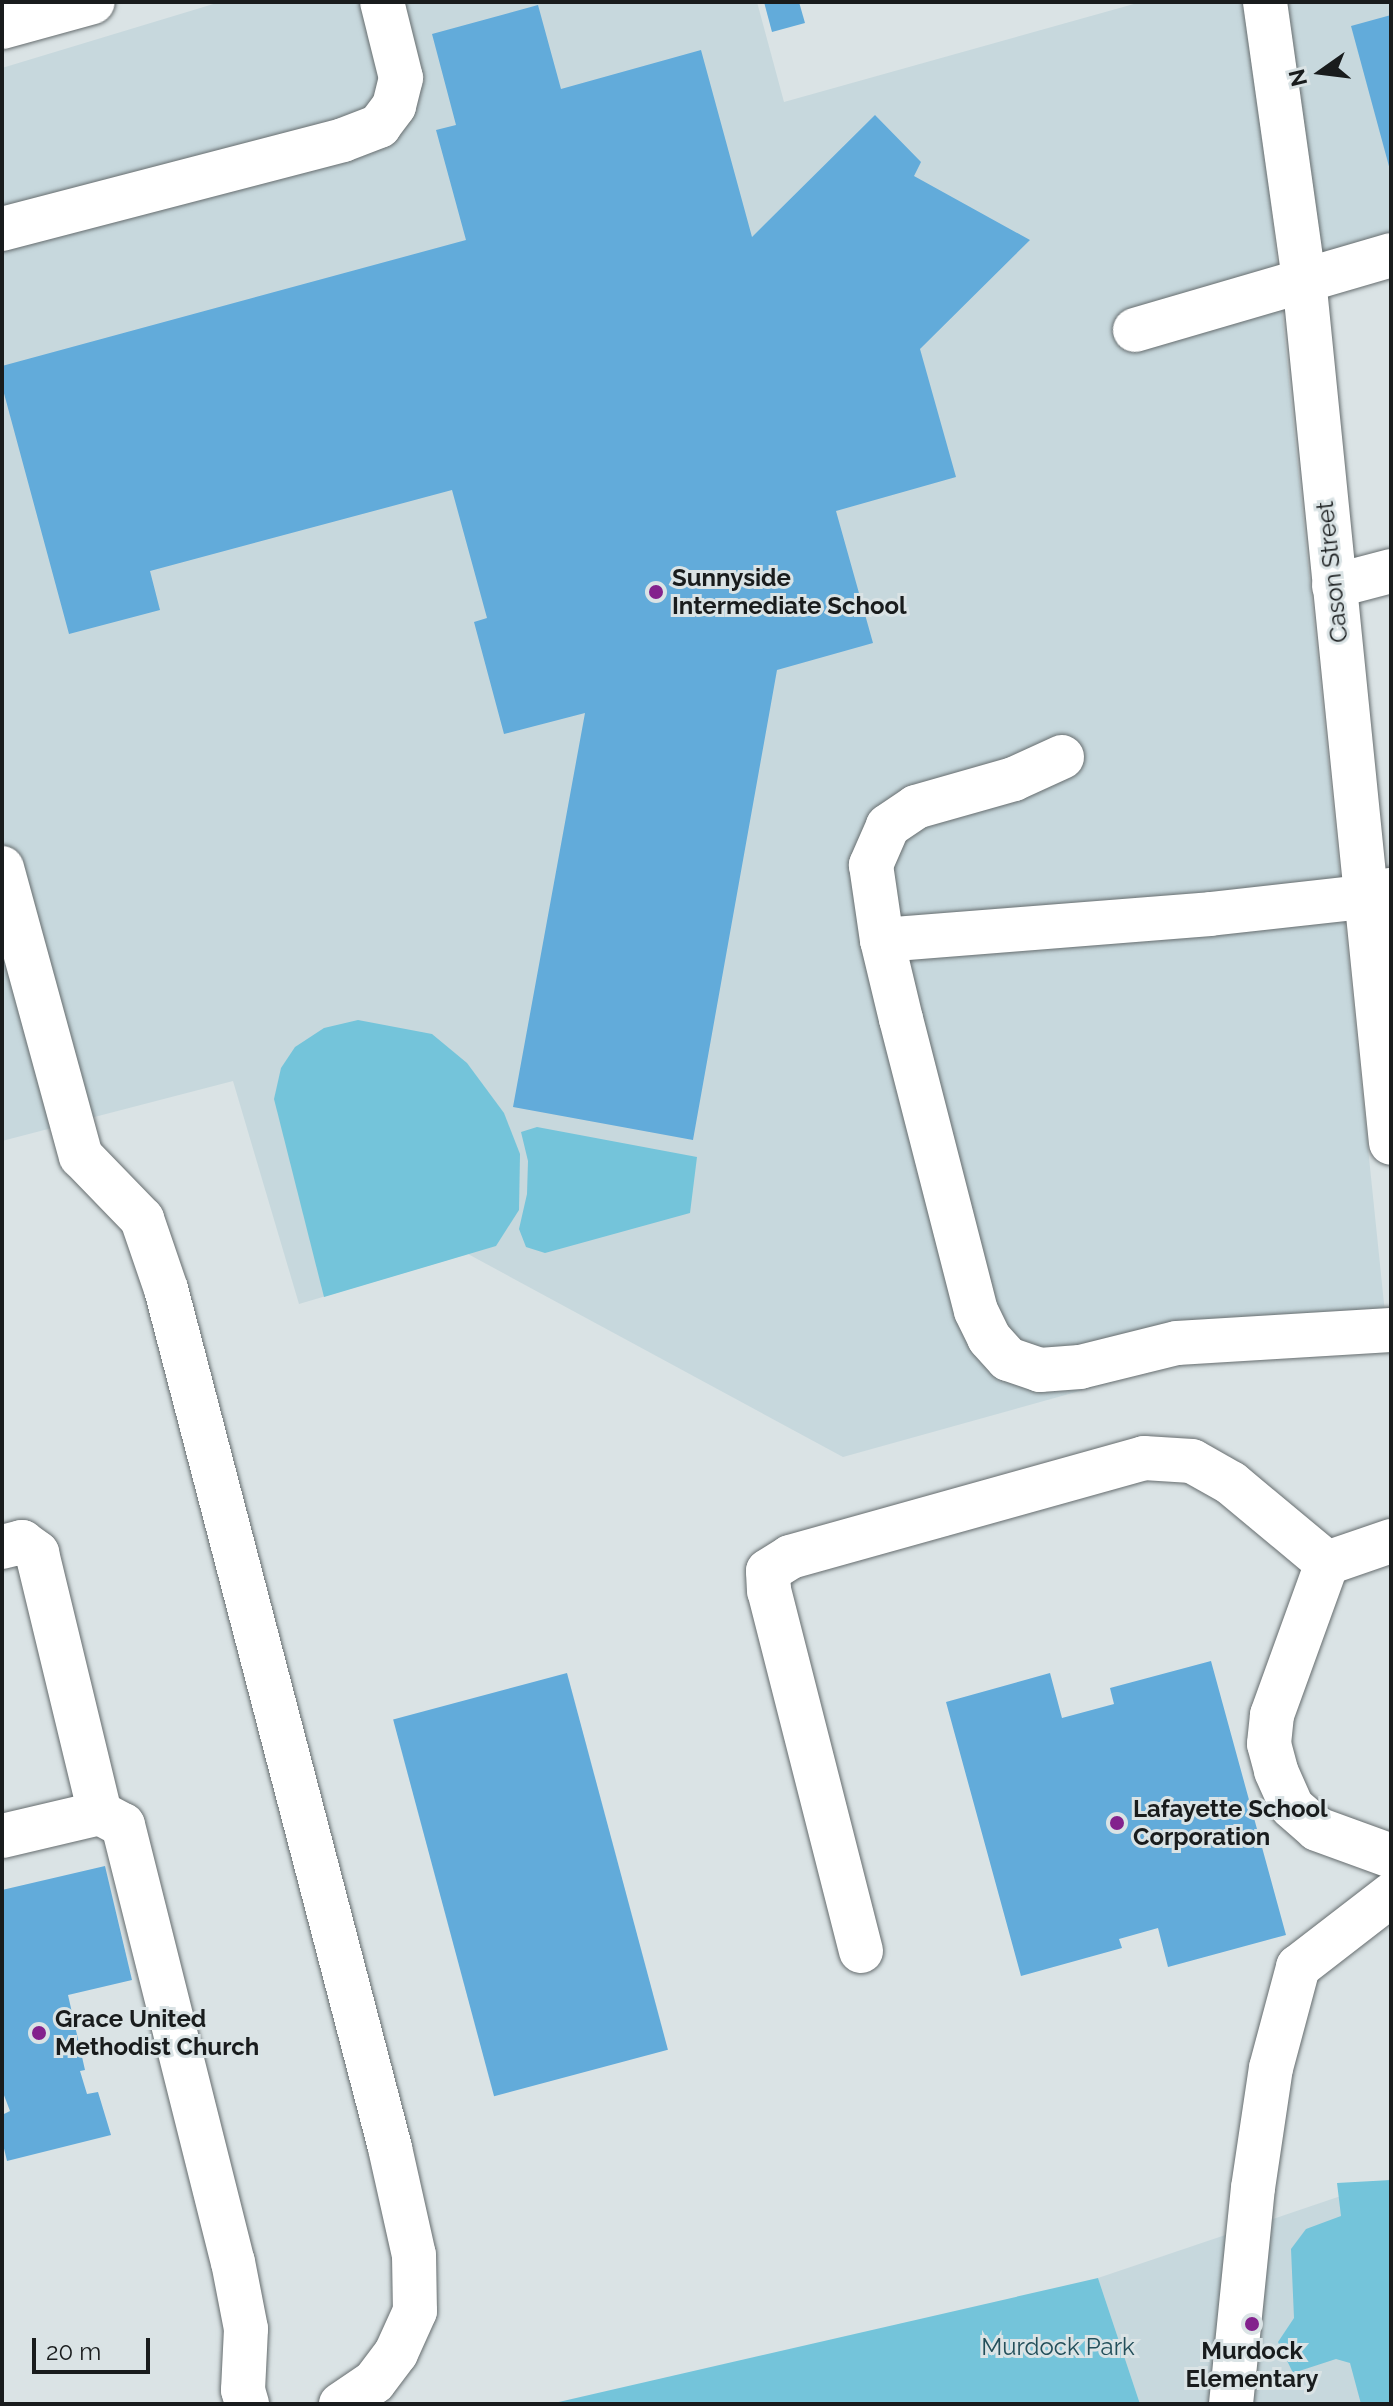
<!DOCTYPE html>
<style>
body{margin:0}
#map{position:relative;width:1393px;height:2406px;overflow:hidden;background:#dae3e5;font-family:Raleway,sans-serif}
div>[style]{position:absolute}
.built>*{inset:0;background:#c7d8dd}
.green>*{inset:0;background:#74c4da}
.building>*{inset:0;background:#62abda;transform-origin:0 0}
.roads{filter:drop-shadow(0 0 2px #666d6f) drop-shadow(0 0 2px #666d6f)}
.minor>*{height:44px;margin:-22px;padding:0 22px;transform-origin:22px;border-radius:22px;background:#fff}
.dots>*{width:22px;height:22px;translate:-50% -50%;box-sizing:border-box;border:4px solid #dae3e5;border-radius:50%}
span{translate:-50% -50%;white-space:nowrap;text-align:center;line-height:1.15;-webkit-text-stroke:6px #dae3e5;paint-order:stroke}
.street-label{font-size:24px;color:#191c1d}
.poi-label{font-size:24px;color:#191c1d;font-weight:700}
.left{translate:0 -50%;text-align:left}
.park-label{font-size:24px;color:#234f5a}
.frame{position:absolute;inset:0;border:4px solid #191c1d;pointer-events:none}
.north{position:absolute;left:1281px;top:32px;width:80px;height:80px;-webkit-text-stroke:6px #dae3e5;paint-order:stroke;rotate:256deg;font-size:22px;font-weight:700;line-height:32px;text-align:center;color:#191c1d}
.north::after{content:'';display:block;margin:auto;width:28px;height:36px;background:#191c1d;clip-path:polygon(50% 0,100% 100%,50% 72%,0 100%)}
.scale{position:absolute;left:32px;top:2338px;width:118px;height:36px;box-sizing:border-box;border:4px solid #191c1d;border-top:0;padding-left:10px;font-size:24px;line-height:28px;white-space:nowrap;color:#191c1d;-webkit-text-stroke:6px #dae3e5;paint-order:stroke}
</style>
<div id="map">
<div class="built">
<div style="clip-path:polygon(220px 2px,757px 2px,784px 102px,1141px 2px,1250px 2px,1389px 1352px,1180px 1363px,843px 1457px,468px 1254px,299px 1304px,233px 1081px,2px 1141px,2px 68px)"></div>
<div style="clip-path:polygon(1265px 2px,1391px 2px,1391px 255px,1304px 279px)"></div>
<div style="clip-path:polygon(1391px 2179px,1391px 2404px,1140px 2404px,1098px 2278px)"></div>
</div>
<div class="green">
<div style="clip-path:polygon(358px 1020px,432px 1034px,467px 1063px,504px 1113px,520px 1154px,519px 1210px,496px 1246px,324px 1297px,274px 1099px,281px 1068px,295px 1047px,324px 1028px)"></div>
<div style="clip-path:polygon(537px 1127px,697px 1157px,690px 1213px,545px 1253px,526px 1247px,519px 1229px,527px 1194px,528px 1161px,521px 1132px)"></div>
<div style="clip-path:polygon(1391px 2180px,1391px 2404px,1361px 2404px,1350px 2363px,1336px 2359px,1293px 2373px,1278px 2342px,1294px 2318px,1291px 2249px,1306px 2229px,1341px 2216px,1337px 2183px)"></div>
<div style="clip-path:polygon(1098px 2278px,1140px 2404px,550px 2404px)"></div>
</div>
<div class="building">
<div style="clip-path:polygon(764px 2px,799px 2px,805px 23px,772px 32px)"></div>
<div style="clip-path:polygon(538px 5px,561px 89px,701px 50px,752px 237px,875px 115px,921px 162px,914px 176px,1030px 240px,920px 349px,956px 477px,836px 511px,873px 643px,777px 670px,693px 1140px,513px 1107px,585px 713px,504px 734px,474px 622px,487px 618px,452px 490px,150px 571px,160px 610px,69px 634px,2px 386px,2px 366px,466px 240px,436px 130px,456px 125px,432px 34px)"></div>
<div style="clip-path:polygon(1391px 15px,1391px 170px,1390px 170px,1351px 26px)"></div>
<div style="clip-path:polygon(1211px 1661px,1286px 1935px,1168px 1967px,1158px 1928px,1119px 1939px,1122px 1948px,1021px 1976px,946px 1702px,1050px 1673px,1062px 1718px,1114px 1704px,1110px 1688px)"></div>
<div style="left:567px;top:1673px;width:390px;height:180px;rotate:75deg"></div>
<div style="clip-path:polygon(105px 1866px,132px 1980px,68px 1995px,85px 2070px,80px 2071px,87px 2094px,98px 2092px,111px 2135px,7px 2161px,2px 2140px,2px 2115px,10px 2111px,2px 2090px,2px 1890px)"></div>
</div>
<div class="roads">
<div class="minor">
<div style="left:1265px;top:2px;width:280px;rotate:82deg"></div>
<div style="left:1304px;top:279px;width:868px;rotate:84.25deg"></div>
<div style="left:2px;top:27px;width:94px;rotate:-15.4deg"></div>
<div style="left:2px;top:229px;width:352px;rotate:-14.6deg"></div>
<div style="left:343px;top:140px;width:39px;rotate:-21deg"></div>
<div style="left:379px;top:126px;width:25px;rotate:-53deg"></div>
<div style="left:394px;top:106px;width:29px;rotate:-76deg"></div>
<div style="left:401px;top:78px;width:78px;rotate:-104deg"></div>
<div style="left:1135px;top:330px;width:267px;rotate:-16.3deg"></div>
<div style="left:1334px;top:586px;width:59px;rotate:-14.7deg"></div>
<div style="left:1062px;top:757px;width:53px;rotate:155.4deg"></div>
<div style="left:1014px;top:779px;width:102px;rotate:164.1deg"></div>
<div style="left:916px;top:807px;width:34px;rotate:146deg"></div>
<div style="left:888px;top:826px;width:43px;rotate:113.6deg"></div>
<div style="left:871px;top:865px;width:76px;rotate:81.7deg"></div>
<div style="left:882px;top:940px;width:81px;rotate:76.5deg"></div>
<div style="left:901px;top:1019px;width:301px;rotate:75.6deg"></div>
<div style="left:976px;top:1311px;width:30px;rotate:64deg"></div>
<div style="left:989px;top:1338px;width:28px;rotate:48deg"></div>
<div style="left:1008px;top:1359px;width:34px;rotate:19deg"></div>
<div style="left:1040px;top:1370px;width:40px;rotate:-4.3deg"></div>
<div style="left:1080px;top:1367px;width:100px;rotate:-13.9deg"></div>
<div style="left:1177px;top:1343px;width:214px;rotate:-3.5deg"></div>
<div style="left:2px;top:868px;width:299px;rotate:74.7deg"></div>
<div style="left:81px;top:1156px;width:88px;rotate:45.9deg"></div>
<div style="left:142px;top:1219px;width:74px;rotate:71.1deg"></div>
<div style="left:166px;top:1289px;width:888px;rotate:75.38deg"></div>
<div style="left:390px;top:2148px;width:110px;rotate:77.4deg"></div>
<div style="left:414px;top:2255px;width:56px;rotate:89deg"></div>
<div style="left:415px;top:2311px;width:46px;rotate:114.3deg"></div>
<div style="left:396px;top:2353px;width:36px;rotate:127deg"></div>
<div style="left:374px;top:2382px;width:40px;rotate:146deg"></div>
<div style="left:882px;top:940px;width:329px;rotate:-4.5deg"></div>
<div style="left:1210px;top:914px;width:155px;rotate:-6.3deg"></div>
<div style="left:1364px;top:897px;width:28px;rotate:-15deg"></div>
<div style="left:1391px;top:1541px;width:68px;rotate:161deg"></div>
<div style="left:1327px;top:1563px;width:162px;rotate:109.9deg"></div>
<div style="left:1272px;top:1715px;width:29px;rotate:96deg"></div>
<div style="left:1269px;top:1744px;width:28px;rotate:75deg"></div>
<div style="left:1276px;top:1771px;width:39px;rotate:66deg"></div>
<div style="left:1292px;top:1807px;width:33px;rotate:41deg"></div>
<div style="left:1317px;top:1829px;width:79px;rotate:20deg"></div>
<div style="left:2px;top:1547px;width:21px;rotate:-14deg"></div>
<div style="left:22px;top:1542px;width:19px;rotate:36deg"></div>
<div style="left:37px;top:1553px;width:268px;rotate:76.4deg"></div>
<div style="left:100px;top:1813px;width:26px;rotate:28deg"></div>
<div style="left:123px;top:1825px;width:451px;rotate:75.9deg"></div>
<div style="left:233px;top:2262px;width:68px;rotate:79deg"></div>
<div style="left:246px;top:2329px;width:61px;rotate:92.8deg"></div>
<div style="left:243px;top:2390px;width:15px;rotate:74deg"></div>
<div style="left:2px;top:1836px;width:101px;rotate:-13.2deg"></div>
<div style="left:861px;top:1951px;width:372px;rotate:-104.3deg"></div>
<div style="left:769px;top:1591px;width:20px;rotate:-93deg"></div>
<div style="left:768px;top:1571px;width:26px;rotate:-32deg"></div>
<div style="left:790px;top:1557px;width:368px;rotate:-15.6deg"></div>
<div style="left:1144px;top:1458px;width:48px;rotate:3.6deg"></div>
<div style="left:1192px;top:1461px;width:45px;rotate:29.4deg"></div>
<div style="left:1231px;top:1483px;width:125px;rotate:39.8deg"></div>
<div style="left:1231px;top:2404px;width:217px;rotate:-84.2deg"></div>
<div style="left:1253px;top:2188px;width:121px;rotate:-81.5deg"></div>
<div style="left:1271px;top:2068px;width:105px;rotate:-75deg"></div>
<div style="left:1298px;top:1967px;width:118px;rotate:-37.7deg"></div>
</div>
</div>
<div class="dots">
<div style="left:656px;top:592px;background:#83228d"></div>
<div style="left:1117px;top:1823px;background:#83228d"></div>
<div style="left:39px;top:2033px;background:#83228d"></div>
<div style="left:1252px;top:2324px;background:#83228d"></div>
</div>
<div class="street-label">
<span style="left:1332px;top:572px;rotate:-96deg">Cason Street</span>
</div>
<div class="poi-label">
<span class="left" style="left:672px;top:592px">Sunnyside<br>Intermediate School</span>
<span class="left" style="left:1133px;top:1823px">Lafayette School<br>Corporation</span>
<span class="left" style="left:55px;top:2033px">Grace United<br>Methodist Church</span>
<span style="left:1252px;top:2365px">Murdock<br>Elementary</span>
</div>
<div class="park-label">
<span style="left:1058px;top:2347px">Murdock Park</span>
</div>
<div class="frame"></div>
<div class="north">N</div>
<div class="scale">20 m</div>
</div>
